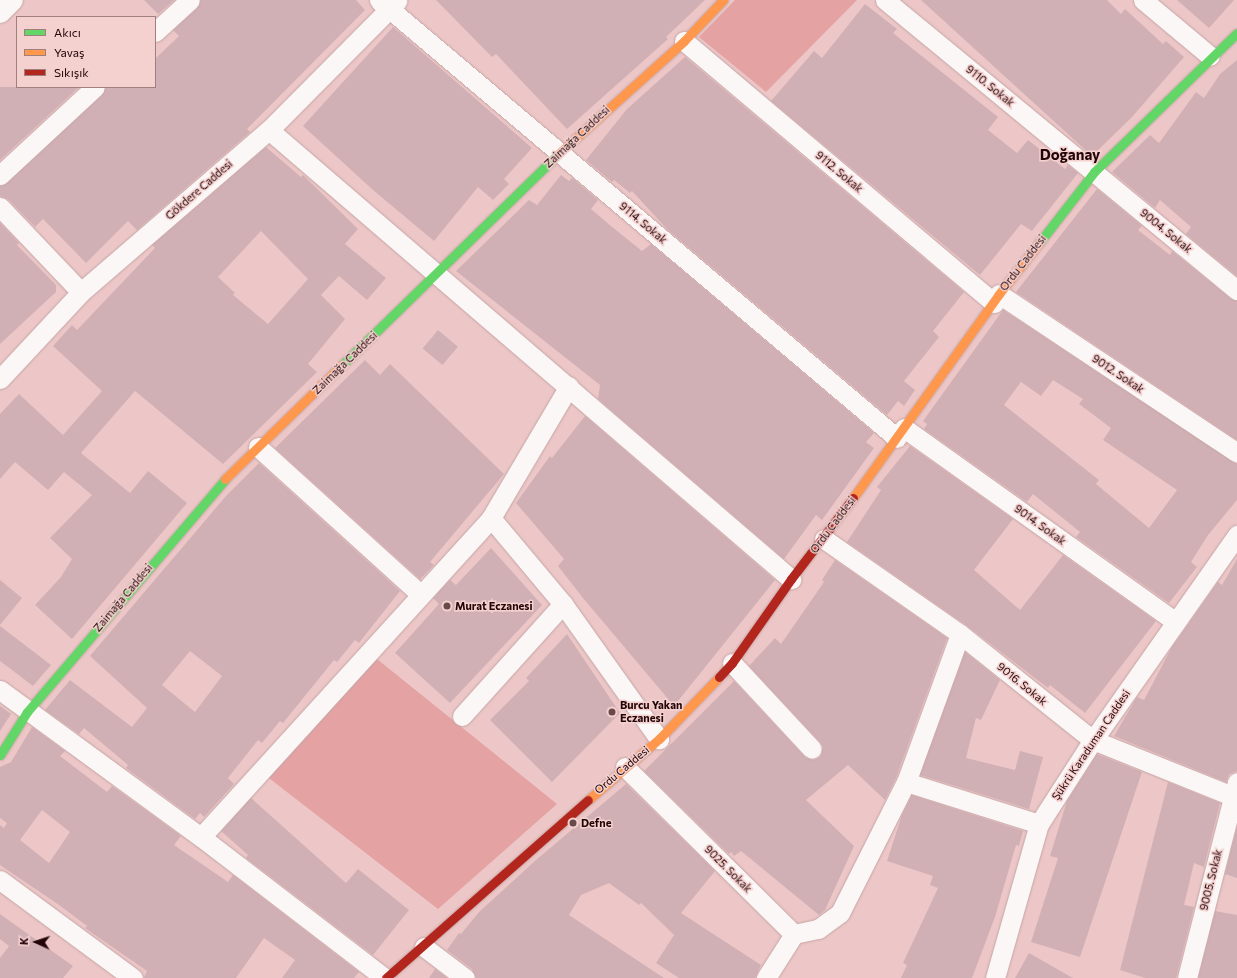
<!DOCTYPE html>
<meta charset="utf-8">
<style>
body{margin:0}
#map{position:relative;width:1237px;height:978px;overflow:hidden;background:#edc7c7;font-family:Commissioner,sans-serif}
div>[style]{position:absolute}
.green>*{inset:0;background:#e4a2a3}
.building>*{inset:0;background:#d1b0b5;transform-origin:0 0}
.roads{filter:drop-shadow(0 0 1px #c6a6a6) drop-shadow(0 0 1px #c6a6a6)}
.street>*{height:19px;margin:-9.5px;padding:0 9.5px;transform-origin:9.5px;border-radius:9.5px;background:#fcf7f7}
.fast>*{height:9px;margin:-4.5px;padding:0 4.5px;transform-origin:4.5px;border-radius:4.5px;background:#63d668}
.slow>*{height:9px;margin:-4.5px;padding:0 4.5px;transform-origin:4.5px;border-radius:4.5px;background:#ff974d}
.jam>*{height:9px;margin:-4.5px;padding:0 4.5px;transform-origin:4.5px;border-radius:4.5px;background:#b3261e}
.dots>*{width:11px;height:11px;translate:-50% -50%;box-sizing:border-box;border:2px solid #f4d0cf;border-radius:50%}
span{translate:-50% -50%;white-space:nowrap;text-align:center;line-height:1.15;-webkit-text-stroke:3px #f4d0cf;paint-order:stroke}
.street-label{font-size:11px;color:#220507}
.poi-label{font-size:11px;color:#220507;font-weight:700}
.left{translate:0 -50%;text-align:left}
.district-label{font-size:15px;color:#220507;font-weight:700}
.legend{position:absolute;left:16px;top:16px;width:140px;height:72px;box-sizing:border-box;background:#f4d0cf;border:1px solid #a07f7f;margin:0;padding:5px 7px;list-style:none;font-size:12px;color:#220507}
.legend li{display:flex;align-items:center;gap:8px;height:20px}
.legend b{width:20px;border:1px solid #a07f7f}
.north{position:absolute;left:16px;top:922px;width:40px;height:40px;-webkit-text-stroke:3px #f4d0cf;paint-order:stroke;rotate:273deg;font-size:11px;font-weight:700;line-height:16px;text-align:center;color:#220507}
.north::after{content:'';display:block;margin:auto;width:14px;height:18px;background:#220507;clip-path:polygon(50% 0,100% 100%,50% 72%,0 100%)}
</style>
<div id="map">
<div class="green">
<div style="clip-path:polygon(735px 0,857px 0,766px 92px,699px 37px)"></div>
<div style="clip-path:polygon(377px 659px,557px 804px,438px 909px,265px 775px)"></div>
</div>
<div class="building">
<div style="clip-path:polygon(144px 0,174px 0,158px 14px)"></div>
<div style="clip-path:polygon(201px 0,356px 0,365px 10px,247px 129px,250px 132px,137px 230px,128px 221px,86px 263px,43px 219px,35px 227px,8px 199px,0 196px,0 186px,7px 183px,102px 95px,106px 87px,155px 87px,155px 59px,179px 36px,173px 30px,197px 8px)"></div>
<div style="clip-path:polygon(436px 0,705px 0,666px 37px,668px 39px,567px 129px,496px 54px,492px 57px)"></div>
<div style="clip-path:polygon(921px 0,1107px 0,1121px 14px,1125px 9px,1163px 44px,1166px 41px,1184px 57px,1132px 117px,1092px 156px)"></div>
<div style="clip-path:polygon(1177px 0,1234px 0,1209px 28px)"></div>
<div style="clip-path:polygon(865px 4px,897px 29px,893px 33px,998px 117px,988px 130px,1017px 153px,1028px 140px,1065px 169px,1068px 165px,1078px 173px,1032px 231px,1021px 224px,980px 275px,771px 101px,814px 51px,822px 58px)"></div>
<div style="clip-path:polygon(393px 27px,532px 148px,504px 179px,509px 184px,493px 200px,478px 187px,434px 241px,373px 190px,303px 126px)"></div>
<div style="clip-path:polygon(685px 57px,964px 292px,933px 331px,939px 337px,904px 381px,915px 390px,904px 406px,898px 401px,887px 415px,667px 229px,632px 191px,630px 193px,614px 180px,612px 182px,586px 160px,627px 109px)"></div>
<div style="clip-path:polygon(1237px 60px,1237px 276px,1186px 234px,1191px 227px,1160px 200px,1155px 208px,1112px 172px,1150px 135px,1159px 143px,1196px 92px,1204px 98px,1220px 74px)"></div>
<div style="clip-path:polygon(0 87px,79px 87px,0 160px)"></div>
<div style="clip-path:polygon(evenodd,266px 147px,301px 177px,303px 175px,358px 229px,345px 244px,386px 278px,367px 300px,339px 276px,321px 295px,345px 319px,308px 364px,317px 372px,223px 464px,135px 391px,81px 453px,130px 493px,148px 471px,187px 503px,72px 639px,35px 605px,61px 577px,72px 559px,50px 538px,92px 495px,64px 472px,48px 490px,15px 462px,0 479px,0 414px,19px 394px,63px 435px,102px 391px,53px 346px,72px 325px,77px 330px,155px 248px,152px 245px,266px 147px,261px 231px,308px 279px,268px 324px,233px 295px,235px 293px,218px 277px,261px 231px)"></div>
<div style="clip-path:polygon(561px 175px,569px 181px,572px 178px,598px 200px,591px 209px,611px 226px,642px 251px,651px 244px,874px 433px,866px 442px,874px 448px,822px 520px,816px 515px,784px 559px,598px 399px,600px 385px,456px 271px,529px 200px,537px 205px)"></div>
<div style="clip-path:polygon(1097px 189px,1142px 226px,1138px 230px,1170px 255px,1172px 251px,1230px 298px,1237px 301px,1237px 440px,1016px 292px)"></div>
<div style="clip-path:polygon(0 223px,19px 243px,17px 245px,56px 285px,56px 292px,0 344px)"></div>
<div style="clip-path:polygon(evenodd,1003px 310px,1237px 464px,1237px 500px,1208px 535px,1191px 562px,1197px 567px,1169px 603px,1076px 537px,1080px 532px,1033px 494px,1027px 502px,924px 429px,927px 424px,923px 421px,1003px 310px,1053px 380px,1083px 399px,1079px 404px,1111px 428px,1103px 440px,1177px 490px,1149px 528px,1096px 484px,1099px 480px,1004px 405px,1021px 382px,1041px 396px,1053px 380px)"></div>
<div style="left:438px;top:330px;width:26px;height:24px;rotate:40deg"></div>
<div style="clip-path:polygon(365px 360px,380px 375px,390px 364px,504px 474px,430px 562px,434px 565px,420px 579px,275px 448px)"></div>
<div style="clip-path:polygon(585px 416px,775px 580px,674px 706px,583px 598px,558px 566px,564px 559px,516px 503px,550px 456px,552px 458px)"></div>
<div style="clip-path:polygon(910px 446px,1013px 519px,974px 570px,1020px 610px,1063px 555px,1156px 621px,1085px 713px,1050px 685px,1048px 688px,966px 625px,847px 542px,881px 490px,877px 487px)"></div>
<div style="clip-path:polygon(evenodd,259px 463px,400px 591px,359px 643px,355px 640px,337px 662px,334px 660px,283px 723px,280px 721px,262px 743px,258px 740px,228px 778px,234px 784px,204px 817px,200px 813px,195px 819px,126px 768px,128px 765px,84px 728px,79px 734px,45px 710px,70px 680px,132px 727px,147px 708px,90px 656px,226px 496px,259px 463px,190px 651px,222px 676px,195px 712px,162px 685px,190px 651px)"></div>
<div style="clip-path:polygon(491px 548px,542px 605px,450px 703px,395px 653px,439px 604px,433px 598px,450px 580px,456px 585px)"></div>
<div style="clip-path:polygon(1237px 559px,1237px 771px,1229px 774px,1226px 782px,1114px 736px,1137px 697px,1144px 700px,1172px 647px,1218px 582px,1222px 585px)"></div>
<div style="clip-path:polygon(835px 560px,947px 638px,896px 778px,885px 800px,848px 765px,806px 800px,854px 846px,825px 910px,819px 915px,741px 851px,734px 856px,731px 852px,729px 854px,644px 771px,734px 681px,804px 756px,814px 760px,820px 757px,823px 747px,820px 742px,749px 666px,775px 638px,781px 644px,824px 582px,822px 580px)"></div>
<div style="clip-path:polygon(0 580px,22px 598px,0 625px)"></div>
<div style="clip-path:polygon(0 626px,51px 665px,33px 686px,0 661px)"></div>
<div style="clip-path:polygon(567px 634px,620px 713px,552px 782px,490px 720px,529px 681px,526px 678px)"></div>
<div style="clip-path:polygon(965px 652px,1000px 680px,981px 720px,976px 718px,966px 758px,1015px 770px,1020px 751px,1043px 757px,1029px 809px,920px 775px)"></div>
<div style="clip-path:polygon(0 706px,11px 714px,0 731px)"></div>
<div style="clip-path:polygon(evenodd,32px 727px,65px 751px,60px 756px,107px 792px,112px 786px,181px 836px,174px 845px,228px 882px,233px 875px,359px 972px,354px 978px,282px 978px,295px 960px,264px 938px,236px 978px,144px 978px,147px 971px,85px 928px,87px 926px,59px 905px,0 865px,0 825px,4px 828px,7px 823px,0 818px,0 767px,11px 762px,32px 727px,42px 810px,70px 832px,49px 863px,20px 840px,42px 810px)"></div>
<div style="clip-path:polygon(1097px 754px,1142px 772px,1080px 957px,1031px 942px,1058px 858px,1050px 856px,1067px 801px)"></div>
<div style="clip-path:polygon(1168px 782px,1220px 803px,1204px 867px,1194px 863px,1184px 905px,1194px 907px,1176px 978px,1145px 978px,1120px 970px)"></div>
<div style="clip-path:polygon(626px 784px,715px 871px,681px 913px,761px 965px,755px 978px,679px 978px,656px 963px,674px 935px,641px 903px,639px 905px,609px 883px,581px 895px,569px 915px,664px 978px,476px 978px,472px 969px,447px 950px,459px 933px,461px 934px,479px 912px,536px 860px)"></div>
<div style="clip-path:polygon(912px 795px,1023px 831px,1019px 846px,1016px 845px,995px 917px,972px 978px,901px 978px,907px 965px,903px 963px,938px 888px,930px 885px,933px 876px,887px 861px,902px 815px)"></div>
<div style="clip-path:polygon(251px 798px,346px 883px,358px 869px,409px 910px,373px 955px,246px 858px,248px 855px,221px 831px)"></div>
<div style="clip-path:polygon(1237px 826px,1237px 878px,1225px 874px)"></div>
<div style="clip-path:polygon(1215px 911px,1237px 915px,1237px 978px,1198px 978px)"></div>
<div style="clip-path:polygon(0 914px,73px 966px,63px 978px,0 978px,0 958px,9px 946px,0 939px)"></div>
<div style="clip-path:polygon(1029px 953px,1073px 978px,1015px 978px)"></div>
<div style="clip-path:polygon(435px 969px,447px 978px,429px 978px)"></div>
</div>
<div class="roads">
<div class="street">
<div style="left:379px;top:0;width:678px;rotate:40.22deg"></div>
<div style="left:885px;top:0;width:456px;rotate:39.5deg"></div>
<div style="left:1143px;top:0;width:87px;rotate:39.9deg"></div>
<div style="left:0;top:13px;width:18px;rotate:-45deg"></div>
<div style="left:155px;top:32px;width:47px;rotate:-42.4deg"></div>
<div style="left:684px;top:41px;width:406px;rotate:40.2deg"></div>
<div style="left:269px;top:130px;width:689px;rotate:40.7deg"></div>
<div style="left:0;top:175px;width:129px;rotate:-42.8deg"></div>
<div style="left:0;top:207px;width:117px;rotate:46.4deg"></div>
<div style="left:999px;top:294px;width:286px;rotate:33.7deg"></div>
<div style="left:0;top:379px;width:119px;rotate:-47deg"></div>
<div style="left:81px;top:292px;width:248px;rotate:-40.8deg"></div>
<div style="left:269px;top:130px;width:182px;rotate:-45.2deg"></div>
<div style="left:904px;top:428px;width:333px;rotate:35.5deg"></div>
<div style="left:258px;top:447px;width:220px;rotate:42.2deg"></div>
<div style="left:491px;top:518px;width:112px;rotate:50.1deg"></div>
<div style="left:563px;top:604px;width:166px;rotate:54.6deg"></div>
<div style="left:824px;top:539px;width:166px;rotate:34.9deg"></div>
<div style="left:960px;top:634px;width:170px;rotate:38.6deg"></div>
<div style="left:1093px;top:740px;width:155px;rotate:21.9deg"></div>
<div style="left:960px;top:634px;width:158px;rotate:110deg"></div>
<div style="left:906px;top:782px;width:139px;rotate:17.5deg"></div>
<div style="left:732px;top:663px;width:117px;rotate:47.1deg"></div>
<div style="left:0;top:690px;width:249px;rotate:36.2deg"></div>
<div style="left:201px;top:837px;width:232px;rotate:37.5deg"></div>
<div style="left:462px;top:716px;width:151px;rotate:-48deg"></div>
<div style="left:625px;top:767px;width:238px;rotate:44.7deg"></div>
<div style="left:794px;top:934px;width:52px;rotate:122.5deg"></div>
<div style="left:201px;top:837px;width:431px;rotate:-47.7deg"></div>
<div style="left:491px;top:518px;width:153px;rotate:-59.4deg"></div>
<div style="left:0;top:880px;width:165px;rotate:36.4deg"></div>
<div style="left:794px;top:934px;width:25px;rotate:-12deg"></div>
<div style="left:818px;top:929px;width:27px;rotate:-36deg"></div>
<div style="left:840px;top:913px;width:147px;rotate:-63.3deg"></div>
<div style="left:424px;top:947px;width:51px;rotate:37.1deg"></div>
<div style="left:995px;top:978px;width:160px;rotate:-74.1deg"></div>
<div style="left:1039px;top:824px;width:100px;rotate:-57.3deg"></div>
<div style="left:1093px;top:740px;width:251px;rotate:-54.9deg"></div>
<div style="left:1187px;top:978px;width:202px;rotate:-75.7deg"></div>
</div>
<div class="fast">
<div style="left:1039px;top:243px;width:90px;rotate:-52.2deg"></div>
<div style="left:1094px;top:172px;width:199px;rotate:-44.2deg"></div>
<div style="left:342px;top:365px;width:301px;rotate:-44.3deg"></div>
<div style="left:0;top:755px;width:51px;rotate:-57.9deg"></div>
<div style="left:27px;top:712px;width:306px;rotate:-49.6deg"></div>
</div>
<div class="slow">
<div style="left:557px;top:155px;width:171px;rotate:-41.9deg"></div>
<div style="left:684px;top:41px;width:57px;rotate:-46.4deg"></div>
<div style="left:225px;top:479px;width:163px;rotate:-44.3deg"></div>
<div style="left:853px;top:498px;width:251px;rotate:-54.4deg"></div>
<div style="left:999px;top:294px;width:65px;rotate:-51.9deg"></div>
<div style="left:588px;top:800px;width:94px;rotate:-40.7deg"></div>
<div style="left:659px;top:739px;width:86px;rotate:-45.9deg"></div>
</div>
<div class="jam">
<div style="left:719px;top:677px;width:19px;rotate:-47deg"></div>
<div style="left:732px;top:663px;width:103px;rotate:-54.9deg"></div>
<div style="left:791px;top:579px;width:102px;rotate:-52.6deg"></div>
<div style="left:386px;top:978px;width:269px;rotate:-41.4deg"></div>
</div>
</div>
<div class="dots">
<div style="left:447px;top:606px;background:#69494a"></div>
<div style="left:612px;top:712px;background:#69494a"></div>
<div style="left:573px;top:823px;background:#69494a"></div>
</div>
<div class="street-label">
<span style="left:990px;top:86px;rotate:39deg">9110. Sokak</span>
<span style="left:577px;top:137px;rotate:-43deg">Zaimağa Caddesi</span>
<span style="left:839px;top:172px;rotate:40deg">9112. Sokak</span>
<span style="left:199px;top:190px;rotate:-41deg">Gökdere Caddesi</span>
<span style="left:643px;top:223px;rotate:40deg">9114. Sokak</span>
<span style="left:1166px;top:231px;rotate:39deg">9004. Sokak</span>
<span style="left:1023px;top:263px;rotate:-52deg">Ordu Caddesi</span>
<span style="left:345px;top:363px;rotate:-44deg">Zaimağa Caddesi</span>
<span style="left:1118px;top:374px;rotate:34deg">9012. Sokak</span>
<span style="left:833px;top:525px;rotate:-53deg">Ordu Caddesi</span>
<span style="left:1040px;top:525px;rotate:36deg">9014. Sokak</span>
<span style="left:123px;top:598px;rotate:-50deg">Zaimağa Caddesi</span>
<span style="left:1022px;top:684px;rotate:39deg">9016. Sokak</span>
<span style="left:1091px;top:745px;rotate:-56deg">Şükrü Karaduman Caddesi</span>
<span style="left:622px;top:770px;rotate:-40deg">Ordu Caddesi</span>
<span style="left:728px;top:869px;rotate:45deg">9025. Sokak</span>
<span style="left:1211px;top:880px;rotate:-76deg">9005. Sokak</span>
</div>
<div class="poi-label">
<span class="left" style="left:455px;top:606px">Murat Eczanesi</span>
<span class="left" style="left:620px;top:712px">Burcu Yakan<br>Eczanesi</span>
<span class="left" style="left:581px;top:823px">Defne</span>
</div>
<div class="district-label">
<span style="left:1070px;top:155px">Doğanay</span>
</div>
<ul class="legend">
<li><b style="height:5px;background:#63d668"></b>Akıcı</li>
<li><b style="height:5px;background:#ff974d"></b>Yavaş</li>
<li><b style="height:5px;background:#b3261e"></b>Sıkışık</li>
</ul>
<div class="north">K</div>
</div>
